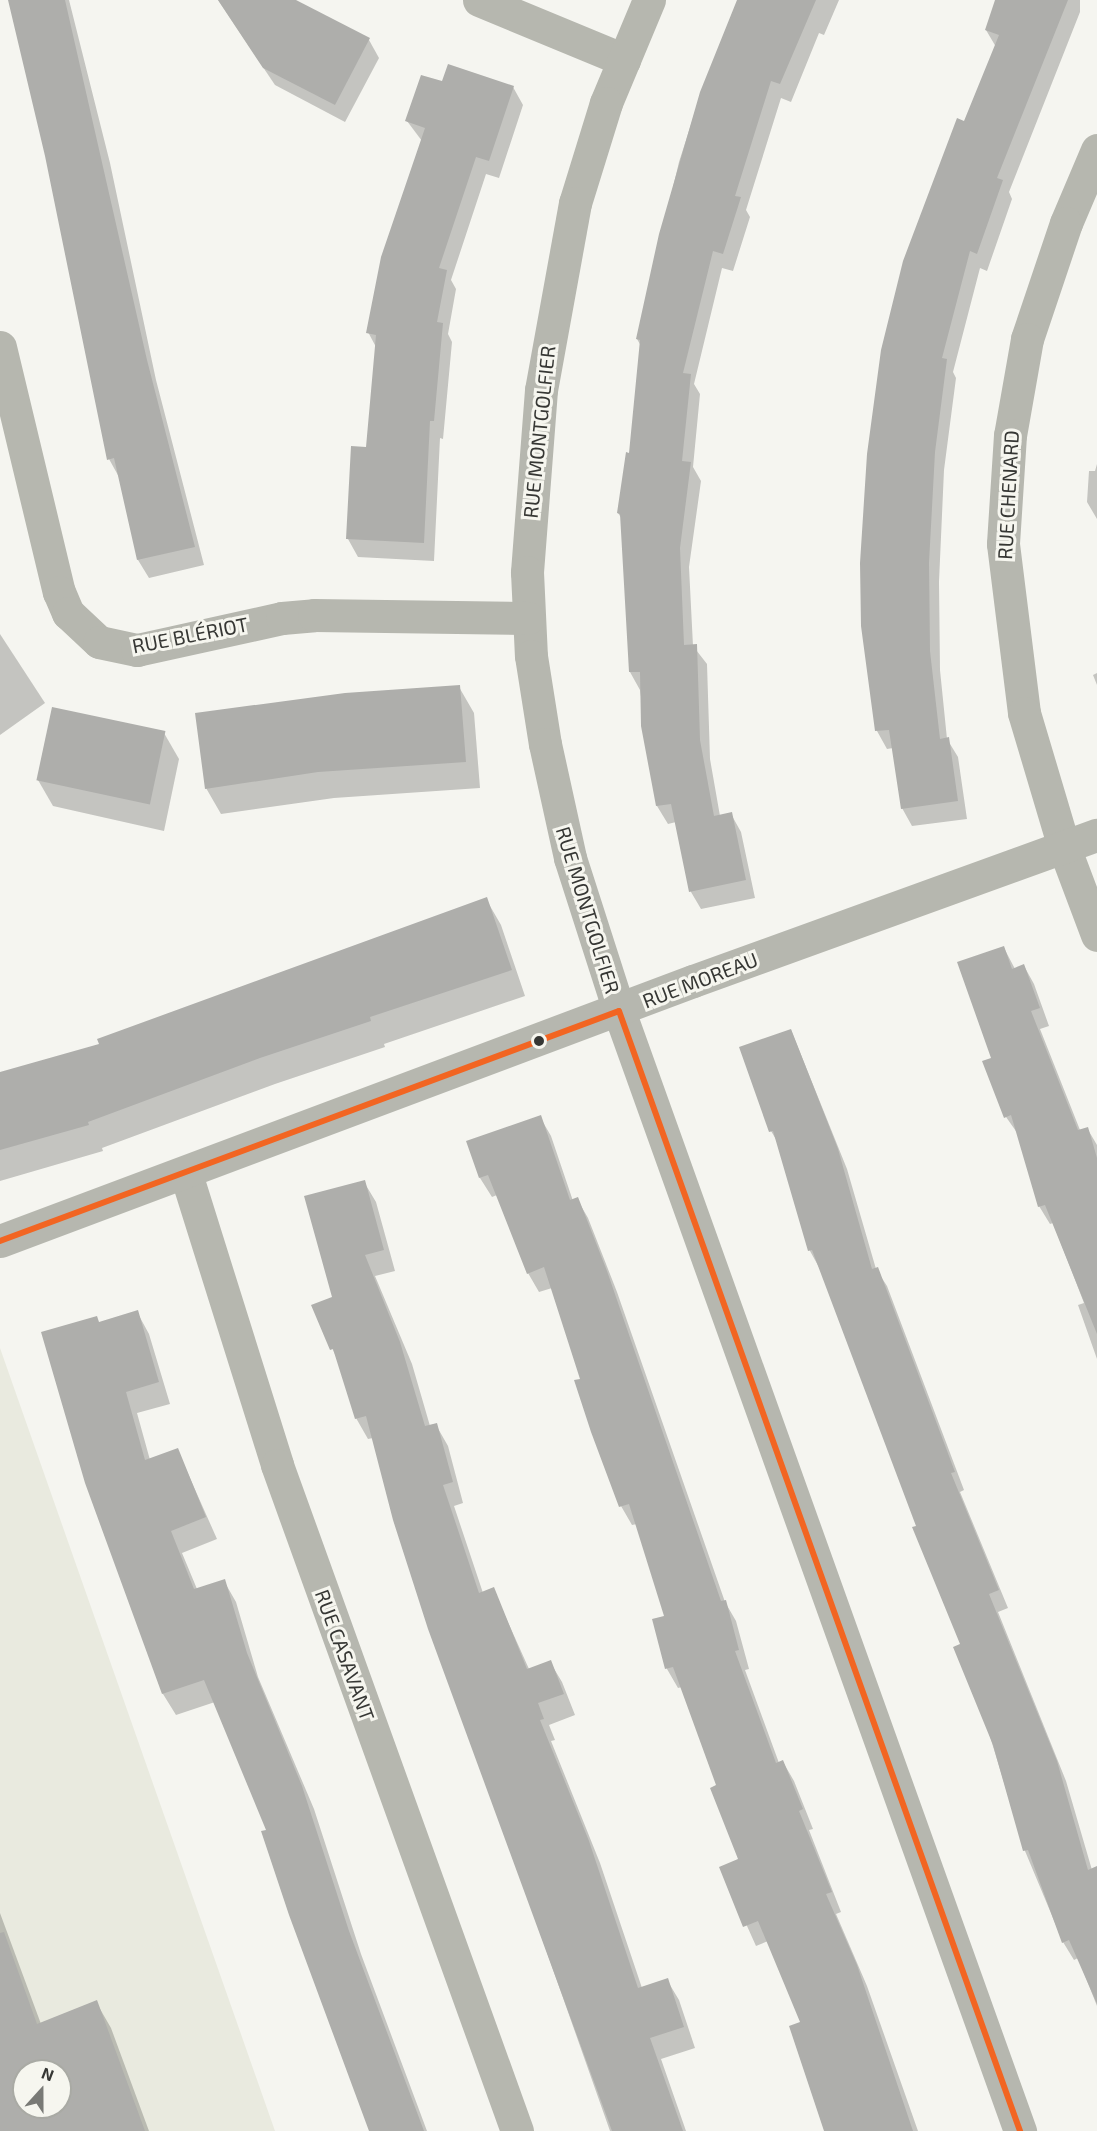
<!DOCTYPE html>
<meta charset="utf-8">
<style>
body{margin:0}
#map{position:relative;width:1097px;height:2131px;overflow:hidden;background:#f5f5f0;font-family:"Exo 2",sans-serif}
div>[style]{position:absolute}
.built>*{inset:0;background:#e9eadf}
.shadow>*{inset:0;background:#0003}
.building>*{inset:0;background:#aeaeab;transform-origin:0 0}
.minor>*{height:33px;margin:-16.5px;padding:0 16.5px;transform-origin:16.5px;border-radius:16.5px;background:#b6b7af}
.bus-1>*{height:6px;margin:-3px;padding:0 3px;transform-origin:3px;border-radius:3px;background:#f26522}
.dots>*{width:16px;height:16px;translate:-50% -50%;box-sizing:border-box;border:3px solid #f6f6ef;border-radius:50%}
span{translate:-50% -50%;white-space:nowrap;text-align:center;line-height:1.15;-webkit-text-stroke:6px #f6f6ef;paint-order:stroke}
.street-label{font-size:20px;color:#363734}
.north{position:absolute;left:12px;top:2059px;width:60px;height:60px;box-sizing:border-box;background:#f6f6ef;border:2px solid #a9aaa4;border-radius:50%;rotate:21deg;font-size:16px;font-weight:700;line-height:24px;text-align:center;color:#363734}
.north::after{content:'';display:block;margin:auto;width:21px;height:27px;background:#797a76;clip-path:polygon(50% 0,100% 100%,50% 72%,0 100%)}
</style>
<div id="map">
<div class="built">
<div style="clip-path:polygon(evenodd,0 1348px,275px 2131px,0 2131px,0 1348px,24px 2071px,60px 2071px,60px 2107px,24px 2107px,24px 2071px)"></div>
</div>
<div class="shadow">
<div style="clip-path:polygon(9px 0,69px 0,110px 163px,156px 380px,204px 565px,149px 578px,138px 560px,119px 477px,109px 459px,46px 155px)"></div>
<div style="clip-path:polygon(218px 0,292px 0,369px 40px,379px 58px,345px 122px,275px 85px)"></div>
<div style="clip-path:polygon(744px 0,839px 0,824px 35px,819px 33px,791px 102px,781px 98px,746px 210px,750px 217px,733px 271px,722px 268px,694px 384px,700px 394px,693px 467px,701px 481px,689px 567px,693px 646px,707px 664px,710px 759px,720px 816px,731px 814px,741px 832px,755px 898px,701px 909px,691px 892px,676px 822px,668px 824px,657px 806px,640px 690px,630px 672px,622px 519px,618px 513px,630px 455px,641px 346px,637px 339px,679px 162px,701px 93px)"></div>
<div style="clip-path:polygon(997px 0,1080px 0,1080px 12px,1009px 192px,1012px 199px,987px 271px,980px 268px,953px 372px,956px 378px,944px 470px,939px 582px,940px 670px,947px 739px,958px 757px,967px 819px,912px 826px,902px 808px,893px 748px,887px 749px,877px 731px,964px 123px,996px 47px,986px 30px)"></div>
<div style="clip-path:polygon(443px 83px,513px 87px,523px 105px,499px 178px,486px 174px,451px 280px,456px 289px,448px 334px,452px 342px,443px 439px,440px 438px,434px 561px,358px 557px,348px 539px,367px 449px,376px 347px,368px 332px,422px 141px,407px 121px)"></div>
<div style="clip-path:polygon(1097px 464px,1097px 519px,1087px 502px,1089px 471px,1095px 471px)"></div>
<div style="clip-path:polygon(0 634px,45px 703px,0 735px)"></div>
<div style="clip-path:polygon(1097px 673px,1097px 685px,1093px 675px)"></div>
<div style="clip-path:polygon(459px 687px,474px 713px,480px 788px,334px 798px,221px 814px,206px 788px)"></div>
<div style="clip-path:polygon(164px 733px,179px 759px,164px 831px,53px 806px,38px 780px)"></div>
<div style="clip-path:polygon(486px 899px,501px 925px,525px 996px,384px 1044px,385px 1047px,275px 1084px,102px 1148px,103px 1151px,0 1181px,0 1074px,101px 1045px)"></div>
<div style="clip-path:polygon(1004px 948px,1015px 969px,1024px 966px,1034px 984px,1049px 1026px,1040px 1029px,1080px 1130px,1087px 1128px,1097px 1145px,1097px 1359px,1078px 1305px,1084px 1303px,1053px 1223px,1050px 1224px,1039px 1206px,1018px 1134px,1006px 1117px,993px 1059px)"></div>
<div style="clip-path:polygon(791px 1030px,847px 1169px,876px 1269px,887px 1286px,964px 1490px,960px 1492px,1008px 1608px,998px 1612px,1066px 1781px,1092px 1870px,1097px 1868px,1097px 2006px,1078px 1958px,1074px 1960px,1063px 1942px,1025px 1851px,962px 1645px,820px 1269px,810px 1251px,780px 1146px,771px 1131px)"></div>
<div style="clip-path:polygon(540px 1117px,551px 1136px,573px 1201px,577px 1199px,588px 1218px,617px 1292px,725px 1602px,736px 1621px,749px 1669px,745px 1670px,779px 1763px,783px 1762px,794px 1781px,813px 1829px,809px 1830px,841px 1912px,836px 1914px,867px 1986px,918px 2131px,826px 2131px,802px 2023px,768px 1941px,756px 1946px,721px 1868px,740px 1860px,718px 1786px,682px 1687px,678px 1688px,667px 1669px,654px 1620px,666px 1617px,637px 1524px,632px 1525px,621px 1506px,552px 1288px,539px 1292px,528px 1273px,497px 1195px,492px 1197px,480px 1178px,468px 1142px)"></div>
<div style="clip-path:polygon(364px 1182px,376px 1202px,395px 1271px,375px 1276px,412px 1364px,430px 1426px,436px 1425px,448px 1446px,463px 1503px,454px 1506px,483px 1593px,493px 1589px,529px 1669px,550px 1662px,562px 1682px,575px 1715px,549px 1725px,555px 1740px,551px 1741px,600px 1863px,642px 1988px,667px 1980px,679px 2000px,695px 2048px,661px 2059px,686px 2131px,610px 2131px,394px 1519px,373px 1438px,368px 1439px,356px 1418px,339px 1363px,313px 1306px,334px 1298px)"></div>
<div style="clip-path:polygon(137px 1312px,149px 1334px,170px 1404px,137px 1413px,150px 1460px,177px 1449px,217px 1539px,182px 1553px,197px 1589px,224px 1581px,236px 1602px,258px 1677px,314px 1809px,361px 1954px,427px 2131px,371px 2131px,268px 1830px,215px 1702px,176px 1715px,163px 1694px,87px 1483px,100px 1323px)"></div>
<div style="clip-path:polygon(evenodd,0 1913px,41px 2024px,96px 2002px,111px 2028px,149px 2131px,0 2131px,0 1913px,24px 2071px,60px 2071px,60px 2107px,24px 2107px,24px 2071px)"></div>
</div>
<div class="building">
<div style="clip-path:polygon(8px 0,65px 0,147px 360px,195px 547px,137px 560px,114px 458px,107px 460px,45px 156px)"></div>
<div style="clip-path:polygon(218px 0,296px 0,370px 38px,335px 105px,263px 68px)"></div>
<div style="clip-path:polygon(737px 0,816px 0,780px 84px,771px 81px,735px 196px,741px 197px,723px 254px,713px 251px,683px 373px,691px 374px,682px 461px,691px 462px,680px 548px,684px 645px,697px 644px,700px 740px,714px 816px,732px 812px,746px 880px,689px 892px,671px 804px,656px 806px,641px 726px,640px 672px,629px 672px,620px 514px,617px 513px,626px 452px,629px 453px,640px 340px,636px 339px,659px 234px,700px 92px)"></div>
<div style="clip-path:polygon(995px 0,1068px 0,997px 178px,1003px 180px,977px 254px,970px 251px,942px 358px,947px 359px,935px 452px,929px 563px,930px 651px,940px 739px,949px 737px,958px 801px,901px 809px,889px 730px,875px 731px,861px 626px,860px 563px,867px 454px,881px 350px,903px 261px,957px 118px,964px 121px,999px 35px,985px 30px)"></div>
<div style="clip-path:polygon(448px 64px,514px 86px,489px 161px,476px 157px,439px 268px,447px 270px,437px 322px,443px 323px,434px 421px,430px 421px,424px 543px,346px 539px,351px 446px,366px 447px,376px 335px,366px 333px,381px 257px,425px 128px,405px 121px,421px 75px,442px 81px)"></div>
<div style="clip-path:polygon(460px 685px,466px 762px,318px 772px,205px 789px,195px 713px,345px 693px)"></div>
<div style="left:52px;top:707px;width:116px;height:75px;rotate:12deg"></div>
<div style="clip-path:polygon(487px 897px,512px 970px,370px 1017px,371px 1021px,260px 1058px,88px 1122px,89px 1125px,0 1150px,0 1072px,99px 1044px,97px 1039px)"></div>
<div style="clip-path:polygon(1004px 946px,1012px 969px,1024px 964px,1040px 1008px,1031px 1011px,1078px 1130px,1088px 1127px,1097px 1158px,1097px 1334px,1045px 1205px,1038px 1207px,1011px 1115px,1004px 1118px,982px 1061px,991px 1058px,957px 962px)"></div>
<div style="clip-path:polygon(791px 1029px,838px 1149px,872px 1269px,878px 1267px,955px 1472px,951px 1473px,999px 1590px,989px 1594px,1057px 1761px,1088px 1870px,1097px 1866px,1097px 2004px,1069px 1940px,1062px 1943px,1028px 1850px,1023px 1851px,993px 1745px,953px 1647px,960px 1644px,912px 1527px,916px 1526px,812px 1250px,808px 1251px,773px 1131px,769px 1132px,739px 1047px)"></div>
<div style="clip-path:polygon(541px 1115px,570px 1200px,578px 1197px,607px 1271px,721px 1601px,726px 1600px,739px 1650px,735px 1651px,776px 1763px,783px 1760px,803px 1809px,799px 1811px,832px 1892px,826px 1894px,857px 1965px,913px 2131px,824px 2131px,789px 2026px,800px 2022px,758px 1921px,743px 1927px,719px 1867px,738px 1859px,710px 1788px,716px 1785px,673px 1667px,665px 1669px,652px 1619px,664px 1616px,629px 1504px,619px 1507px,591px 1432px,574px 1380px,580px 1379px,544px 1267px,527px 1274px,488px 1175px,479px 1178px,466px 1141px)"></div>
<div style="clip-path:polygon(365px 1180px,384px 1250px,365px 1255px,400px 1342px,425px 1426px,437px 1423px,453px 1482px,443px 1485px,479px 1593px,494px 1587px,527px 1669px,551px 1660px,564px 1694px,538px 1703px,544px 1719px,540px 1720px,589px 1841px,638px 1988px,668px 1978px,684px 2027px,650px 2038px,683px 2131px,612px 2131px,428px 1629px,393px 1520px,366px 1416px,355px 1419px,333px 1349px,330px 1350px,311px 1305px,332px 1297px,304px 1196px)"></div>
<div style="clip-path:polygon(138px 1310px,159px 1382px,126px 1392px,145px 1460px,178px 1448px,206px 1517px,171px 1531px,194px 1589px,225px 1579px,247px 1653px,302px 1786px,349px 1931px,424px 2131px,369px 2131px,289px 1915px,261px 1831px,266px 1830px,204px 1680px,162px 1694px,85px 1483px,41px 1332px,97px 1316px,99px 1322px)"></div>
<div style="clip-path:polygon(evenodd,4px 1932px,37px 2024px,97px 2000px,145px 2131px,0 2131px,0 1933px,4px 1932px,24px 2071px,60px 2071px,60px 2107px,24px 2107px,24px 2071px)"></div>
</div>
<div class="minor">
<div style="left:479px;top:0;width:157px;rotate:22.5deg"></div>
<div style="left:649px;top:0;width:112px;rotate:112.7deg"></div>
<div style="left:606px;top:103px;width:105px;rotate:107.2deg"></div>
<div style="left:575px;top:203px;width:190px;rotate:100.3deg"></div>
<div style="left:541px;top:390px;width:183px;rotate:94.4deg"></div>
<div style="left:527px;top:572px;width:84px;rotate:87.3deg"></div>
<div style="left:531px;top:656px;width:89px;rotate:81deg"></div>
<div style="left:545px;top:744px;width:117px;rotate:77.6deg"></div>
<div style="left:570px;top:858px;width:161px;rotate:72.2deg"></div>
<div style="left:619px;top:1011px;width:1190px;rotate:70.3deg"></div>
<div style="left:1097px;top:150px;width:79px;rotate:113deg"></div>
<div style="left:1066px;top:223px;width:122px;rotate:108.6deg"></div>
<div style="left:1027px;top:339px;width:97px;rotate:100deg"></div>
<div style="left:1010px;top:435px;width:109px;rotate:93.7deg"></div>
<div style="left:1003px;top:544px;width:170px;rotate:82.9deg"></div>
<div style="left:1024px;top:713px;width:140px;rotate:73.4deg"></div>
<div style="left:1064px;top:847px;width:94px;rotate:69.4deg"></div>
<div style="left:0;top:347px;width:252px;rotate:76.5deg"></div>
<div style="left:59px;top:592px;width:23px;rotate:67deg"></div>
<div style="left:68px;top:613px;width:42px;rotate:43.1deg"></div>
<div style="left:99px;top:642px;width:39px;rotate:12deg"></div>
<div style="left:137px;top:650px;width:148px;rotate:-12.4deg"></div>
<div style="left:282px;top:618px;width:32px;rotate:-5deg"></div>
<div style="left:314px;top:615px;width:214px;rotate:0.8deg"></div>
<div style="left:186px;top:1174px;width:305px;rotate:72.6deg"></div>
<div style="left:277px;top:1465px;width:708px;rotate:70.18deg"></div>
<div style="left:0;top:1241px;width:740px;rotate:-20.57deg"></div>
<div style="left:693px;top:981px;width:430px;rotate:-19.9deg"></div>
</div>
<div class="bus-1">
<div style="left:0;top:1241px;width:660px;rotate:-20.38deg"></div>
<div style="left:619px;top:1011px;width:1190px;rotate:70.3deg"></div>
</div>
<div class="dots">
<div style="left:539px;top:1041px;background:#363734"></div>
</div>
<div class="street-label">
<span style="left:539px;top:432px;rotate:-84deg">RUE MONTGOLFIER</span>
<span style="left:1008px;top:495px;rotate:-87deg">RUE CHENARD</span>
<span style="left:190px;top:635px;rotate:-11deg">RUE BLÉRIOT</span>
<span style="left:588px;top:910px;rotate:73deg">RUE MONTGOLFIER</span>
<span style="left:700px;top:980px;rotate:-21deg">RUE MOREAU</span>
<span style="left:345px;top:1655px;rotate:70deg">RUE CASAVANT</span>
</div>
<div class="north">N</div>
</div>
